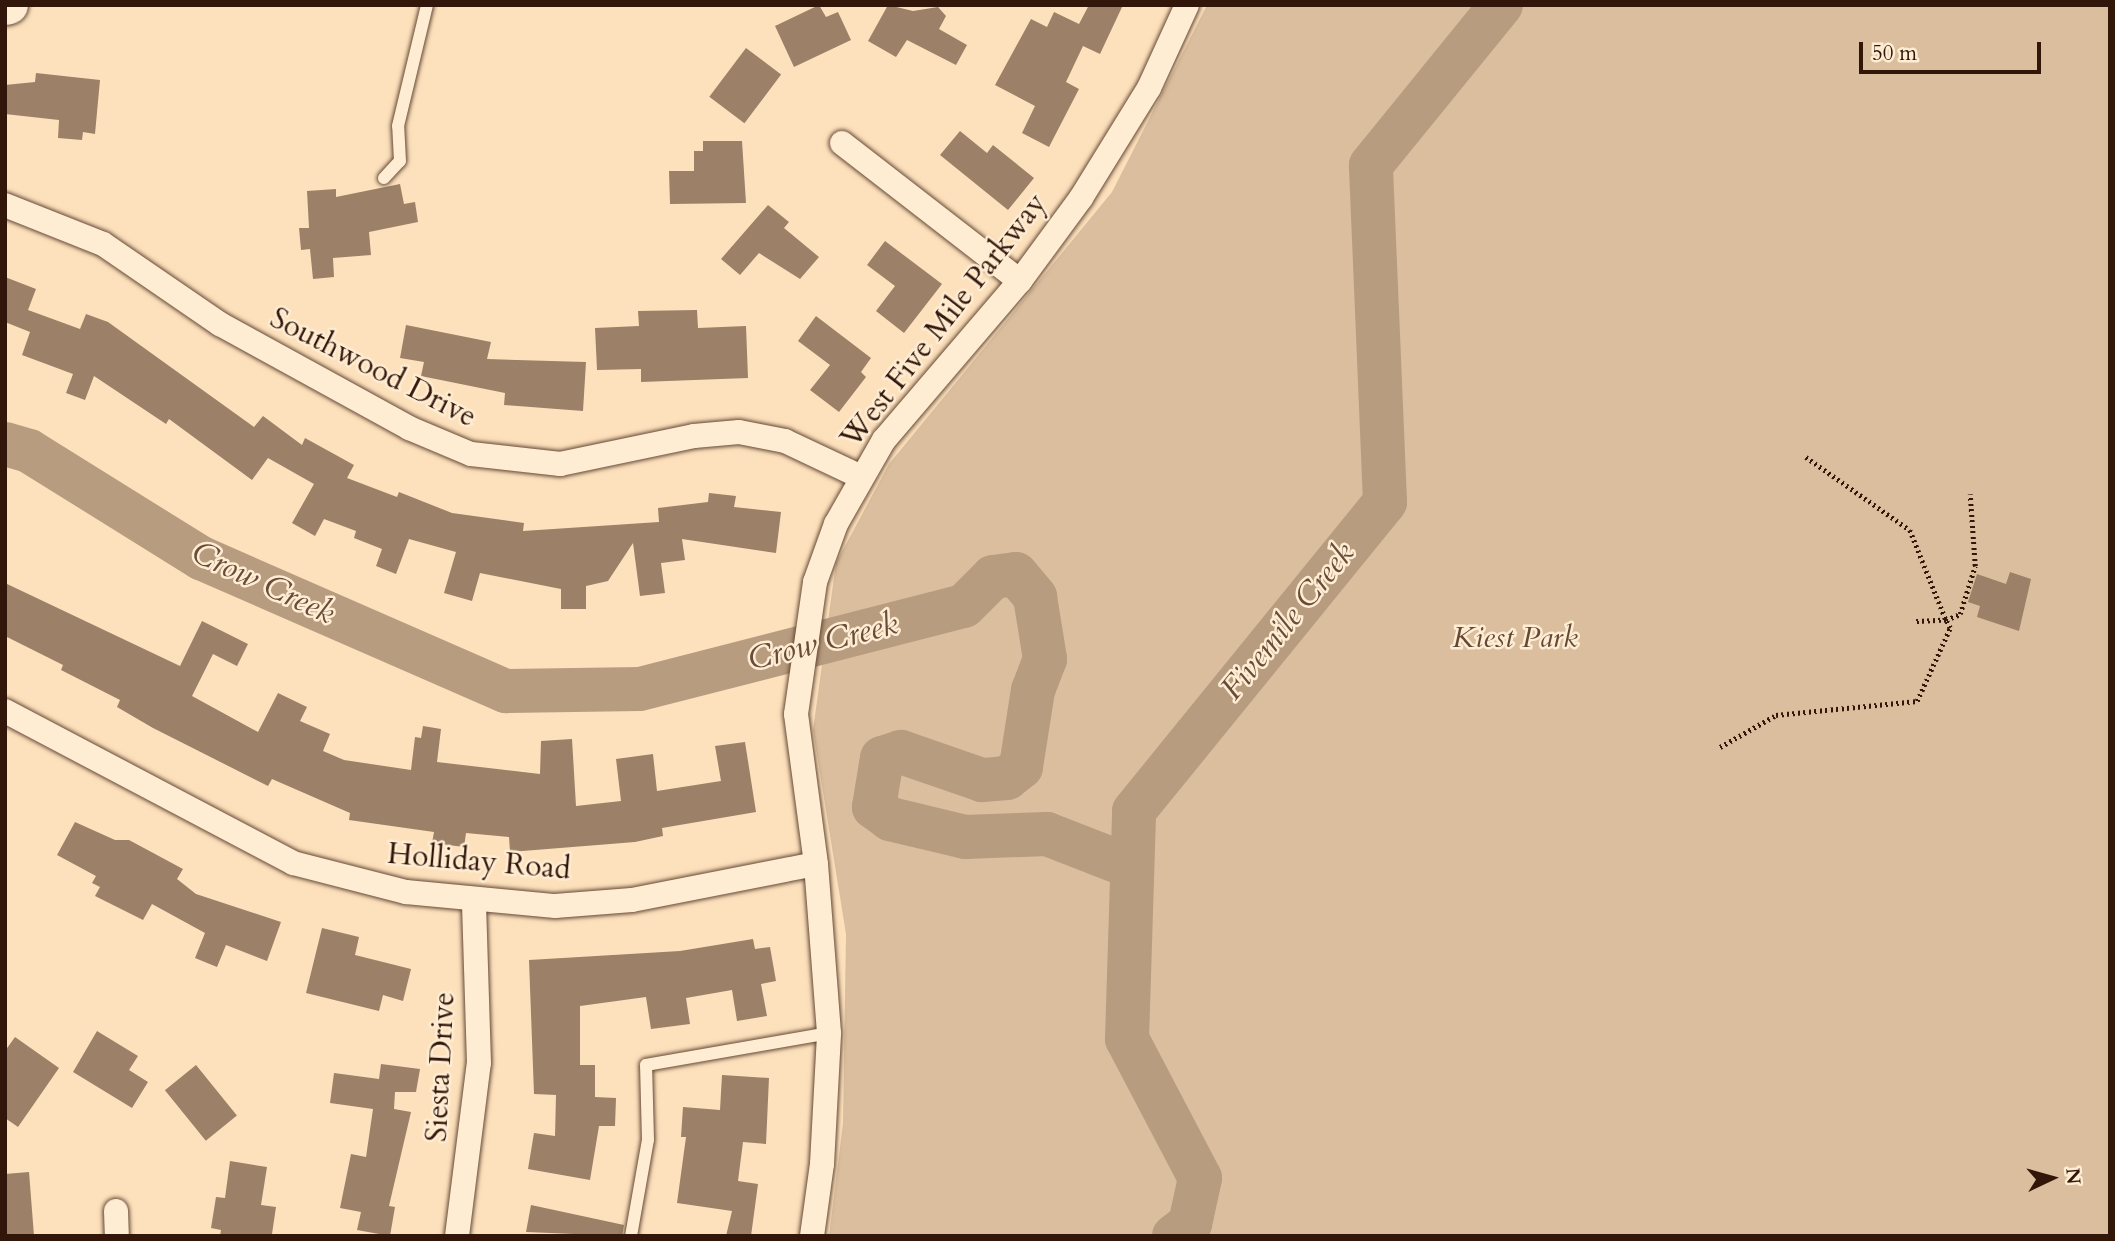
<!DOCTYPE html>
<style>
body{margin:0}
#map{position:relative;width:2115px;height:1241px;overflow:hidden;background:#fde1bc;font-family:Cardo,serif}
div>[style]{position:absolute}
.green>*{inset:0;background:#dabe9e}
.river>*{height:44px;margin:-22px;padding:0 22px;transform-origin:22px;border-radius:22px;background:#b89c7f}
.building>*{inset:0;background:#9c8067;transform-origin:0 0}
.path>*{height:4.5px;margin-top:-2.25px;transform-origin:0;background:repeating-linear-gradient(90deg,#32160a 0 2px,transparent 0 5.5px)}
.roads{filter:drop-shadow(0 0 2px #654936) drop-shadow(0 0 2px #654936)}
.service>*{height:12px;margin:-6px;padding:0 6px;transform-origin:6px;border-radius:6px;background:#feecd3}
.minor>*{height:24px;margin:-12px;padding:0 12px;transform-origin:12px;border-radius:12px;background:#feecd3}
.secondary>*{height:37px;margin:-18.5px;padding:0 18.5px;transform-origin:18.5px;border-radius:18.5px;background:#feecd3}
span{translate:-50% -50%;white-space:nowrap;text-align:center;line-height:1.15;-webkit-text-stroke:5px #feecd3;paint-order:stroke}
.street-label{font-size:30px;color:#32160a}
.park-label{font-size:30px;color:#644836;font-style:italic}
.water-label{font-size:32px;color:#684c39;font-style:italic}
.frame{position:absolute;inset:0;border:7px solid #32160a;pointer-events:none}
.north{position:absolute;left:2017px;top:1143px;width:70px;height:70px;-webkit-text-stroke:5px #feecd3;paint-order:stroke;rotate:85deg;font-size:19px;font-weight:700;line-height:28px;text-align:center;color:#32160a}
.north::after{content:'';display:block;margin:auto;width:24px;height:32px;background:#32160a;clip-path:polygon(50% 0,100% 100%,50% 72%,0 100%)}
.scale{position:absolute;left:1859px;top:42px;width:182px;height:32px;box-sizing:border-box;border:4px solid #32160a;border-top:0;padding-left:9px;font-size:21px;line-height:24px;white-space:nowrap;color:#32160a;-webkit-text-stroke:5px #feecd3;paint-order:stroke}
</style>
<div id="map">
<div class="green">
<div style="clip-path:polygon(1207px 5px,2110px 5px,2110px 1236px,829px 1236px,843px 1123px,846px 934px,813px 730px,836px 563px,889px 464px,1112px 192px)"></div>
</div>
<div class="river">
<div style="left:5px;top:444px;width:25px;rotate:16deg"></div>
<div style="left:29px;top:451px;width:203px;rotate:31.9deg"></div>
<div style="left:201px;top:558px;width:333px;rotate:23.6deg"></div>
<div style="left:506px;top:691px;width:134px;rotate:-0.9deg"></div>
<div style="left:640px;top:689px;width:334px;rotate:-14.4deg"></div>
<div style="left:964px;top:606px;width:41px;rotate:-45deg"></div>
<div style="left:993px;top:577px;width:23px;rotate:-7deg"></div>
<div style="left:1016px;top:574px;width:30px;rotate:50deg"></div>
<div style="left:1035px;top:597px;width:63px;rotate:80.8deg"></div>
<div style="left:1045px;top:659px;width:33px;rotate:111deg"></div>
<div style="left:1033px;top:690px;width:78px;rotate:98.9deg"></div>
<div style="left:1021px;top:767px;width:18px;rotate:142deg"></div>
<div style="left:1007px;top:778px;width:25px;rotate:175deg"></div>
<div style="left:982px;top:780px;width:86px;rotate:-160.9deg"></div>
<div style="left:901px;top:752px;width:20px;rotate:162deg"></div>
<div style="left:882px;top:758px;width:50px;rotate:99.3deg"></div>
<div style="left:874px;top:807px;width:20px;rotate:37deg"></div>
<div style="left:890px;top:819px;width:77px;rotate:13.5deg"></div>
<div style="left:965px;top:837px;width:82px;rotate:-2.1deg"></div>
<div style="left:1047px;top:834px;width:91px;rotate:21.2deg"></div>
<div style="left:1174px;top:1236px;width:20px;rotate:-37deg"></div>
<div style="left:1190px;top:1224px;width:47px;rotate:-77.7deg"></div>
<div style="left:1200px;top:1178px;width:157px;rotate:-117.7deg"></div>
<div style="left:1127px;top:1039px;width:228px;rotate:-88.2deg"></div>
<div style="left:1134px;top:811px;width:398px;rotate:-50.9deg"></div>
<div style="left:1385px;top:502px;width:337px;rotate:-92.4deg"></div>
<div style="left:1371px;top:165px;width:206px;rotate:-50.9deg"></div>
</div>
<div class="building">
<div style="clip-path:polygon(819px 5px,826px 17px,838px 12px,851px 40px,794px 67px,775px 26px)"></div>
<div style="clip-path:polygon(888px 5px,913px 11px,938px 7px,946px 16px,939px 29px,967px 45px,956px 65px,907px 40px,896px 57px,868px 41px)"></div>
<div style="clip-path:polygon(1089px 5px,1123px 5px,1100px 54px,1083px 46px,1066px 82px,1079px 89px,1049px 147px,1022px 133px,1035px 106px,995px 85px,1031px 19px,1047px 27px,1054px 12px,1079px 24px)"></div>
<div style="left:746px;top:48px;width:44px;height:61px;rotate:37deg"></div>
<div style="clip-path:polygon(36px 73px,100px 80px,95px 134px,83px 132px,82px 140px,58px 138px,59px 120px,5px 114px,5px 85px,35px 82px)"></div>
<div style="clip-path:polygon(960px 131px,987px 153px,993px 145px,1034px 178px,1008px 210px,940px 155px)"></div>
<div style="clip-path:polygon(703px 141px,742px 141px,746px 203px,670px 204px,669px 171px,694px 171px,694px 151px,703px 151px)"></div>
<div style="clip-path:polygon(400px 184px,404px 204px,415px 202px,418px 222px,369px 232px,371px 255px,333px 258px,334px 277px,313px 279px,310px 249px,301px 250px,299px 228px,309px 228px,307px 191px,336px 189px,336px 197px)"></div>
<div style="clip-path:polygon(768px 205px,789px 222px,784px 228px,819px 257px,800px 279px,759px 253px,740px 275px,721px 259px)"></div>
<div style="clip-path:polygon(885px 241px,942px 284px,904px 333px,876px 311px,895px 286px,867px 265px)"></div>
<div style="clip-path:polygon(5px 277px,36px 289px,28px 310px,80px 329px,86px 314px,108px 322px,254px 427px,263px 416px,302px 445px,305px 438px,354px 465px,347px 478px,397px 497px,399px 492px,452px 513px,524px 523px,523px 531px,659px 522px,658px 508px,708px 502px,709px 493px,736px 496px,734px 507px,781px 512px,776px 553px,682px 539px,685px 560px,661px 563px,665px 593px,640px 596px,633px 543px,608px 581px,586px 586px,586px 609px,561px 609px,561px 589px,480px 573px,472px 601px,444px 593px,456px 552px,409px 539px,396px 574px,376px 566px,382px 549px,354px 538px,356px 531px,324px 519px,315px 536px,292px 523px,314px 484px,268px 458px,252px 480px,169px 419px,166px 424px,94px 376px,85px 400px,66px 393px,73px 374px,22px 355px,30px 332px,5px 322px)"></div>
<div style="clip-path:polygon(697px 310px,698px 328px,746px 326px,748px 378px,641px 382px,641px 369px,597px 370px,595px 328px,639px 326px,638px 311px)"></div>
<div style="clip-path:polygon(816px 316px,871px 358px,861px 372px,866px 377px,839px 412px,810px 390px,830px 365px,798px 341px)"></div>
<div style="clip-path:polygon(406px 325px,491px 342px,487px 359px,586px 362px,583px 411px,504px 405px,505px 393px,421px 376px,424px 362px,400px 358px)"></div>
<div style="clip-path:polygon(2010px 572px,2031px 579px,2019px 631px,1977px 617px,1980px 606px,1968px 602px,1977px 574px,2006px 584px)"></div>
<div style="clip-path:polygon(5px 583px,180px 666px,202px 621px,248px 644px,237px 666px,213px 654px,192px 696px,258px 732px,278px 693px,307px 707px,300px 721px,330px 734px,323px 751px,344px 760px,411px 770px,415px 737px,421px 738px,423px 726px,441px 729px,437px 762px,540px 774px,541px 741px,572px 739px,576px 806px,621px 801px,616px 759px,653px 754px,657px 791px,721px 781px,715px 746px,745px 742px,756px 812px,662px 828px,663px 836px,635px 842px,510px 852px,509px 837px,466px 833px,464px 847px,432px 843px,434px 832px,349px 820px,350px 813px,272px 779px,268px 786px,153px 728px,117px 707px,120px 700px,61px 670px,63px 665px,5px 636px)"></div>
<div style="clip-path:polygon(75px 822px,115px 840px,129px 840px,183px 869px,177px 879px,196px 894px,281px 922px,267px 961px,226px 945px,217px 967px,195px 958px,205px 933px,152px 904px,143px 920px,95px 896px,100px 887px,92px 883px,96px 876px,57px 855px)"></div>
<div style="clip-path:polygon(322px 928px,359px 937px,355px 955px,411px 969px,403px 1001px,383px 995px,379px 1011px,306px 993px)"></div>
<div style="clip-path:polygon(753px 939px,755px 949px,770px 947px,776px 981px,761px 984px,767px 1016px,737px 1021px,732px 990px,686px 998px,690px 1024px,651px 1029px,646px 997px,580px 1006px,580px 1065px,595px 1065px,595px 1097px,616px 1098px,615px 1126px,599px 1126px,590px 1180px,528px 1169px,534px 1133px,555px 1136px,556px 1095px,534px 1094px,529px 960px,680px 951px)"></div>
<div style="clip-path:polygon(97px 1031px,138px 1056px,129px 1070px,148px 1082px,132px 1108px,73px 1072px)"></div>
<div style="clip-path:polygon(15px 1037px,59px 1068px,18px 1127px,5px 1118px,5px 1051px)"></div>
<div style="clip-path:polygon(381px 1064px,420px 1069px,416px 1092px,395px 1092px,394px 1109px,411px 1112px,389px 1206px,395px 1207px,390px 1236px,357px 1230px,361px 1212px,340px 1208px,351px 1154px,366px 1157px,373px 1109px,330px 1103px,334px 1073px,379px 1079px)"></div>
<div style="left:196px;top:1065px;width:65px;height:40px;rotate:51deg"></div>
<div style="clip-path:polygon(722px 1075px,769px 1078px,766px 1144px,743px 1142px,738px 1181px,758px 1184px,751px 1236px,726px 1236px,732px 1211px,677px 1203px,686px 1137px,681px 1137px,683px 1107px,720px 1110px)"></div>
<div style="clip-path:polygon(230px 1161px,267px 1167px,261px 1205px,276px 1207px,272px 1234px,220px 1236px,221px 1230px,211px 1228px,216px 1197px,225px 1198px)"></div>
<div style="clip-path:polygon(29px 1172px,34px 1236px,5px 1236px,5px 1174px)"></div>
<div style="clip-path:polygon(531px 1205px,624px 1225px,622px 1236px,526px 1232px)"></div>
</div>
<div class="path">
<div style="left:1806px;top:457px;width:127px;rotate:35.1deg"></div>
<div style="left:1910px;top:530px;width:97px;rotate:68.2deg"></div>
<div style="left:1946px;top:620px;width:15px;rotate:-23deg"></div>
<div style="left:1960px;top:614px;width:50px;rotate:-72.6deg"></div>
<div style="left:1975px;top:566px;width:72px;rotate:-94deg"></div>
<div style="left:1720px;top:747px;width:64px;rotate:-29.7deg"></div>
<div style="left:1776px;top:715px;width:142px;rotate:-5.7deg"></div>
<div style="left:1917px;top:701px;width:80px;rotate:-65.7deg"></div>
<div style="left:1950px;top:628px;width:9px;rotate:-117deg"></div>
<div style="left:1946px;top:620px;width:33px;rotate:177deg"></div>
</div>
<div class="roads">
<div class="service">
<div style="left:384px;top:178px;width:23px;rotate:-47deg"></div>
<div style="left:400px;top:161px;width:35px;rotate:-93deg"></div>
<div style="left:398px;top:126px;width:124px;rotate:-76.5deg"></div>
<div style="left:631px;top:1236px;width:97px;rotate:-80deg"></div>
<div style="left:648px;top:1140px;width:75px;rotate:-91.5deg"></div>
<div style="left:646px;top:1065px;width:186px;rotate:-9.9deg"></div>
</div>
<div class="minor">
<div style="left:842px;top:143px;width:225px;rotate:37.8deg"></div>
<div style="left:5px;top:205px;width:105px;rotate:21.7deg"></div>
<div style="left:103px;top:244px;width:142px;rotate:34.4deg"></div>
<div style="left:220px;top:324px;width:216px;rotate:28.8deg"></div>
<div style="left:409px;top:428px;width:67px;rotate:22.8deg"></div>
<div style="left:471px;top:454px;width:90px;rotate:6.4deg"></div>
<div style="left:560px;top:464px;width:137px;rotate:-11.8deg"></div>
<div style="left:694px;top:436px;width:45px;rotate:-5.1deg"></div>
<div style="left:739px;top:432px;width:47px;rotate:11.1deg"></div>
<div style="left:785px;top:441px;width:84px;rotate:25.3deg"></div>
<div style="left:5px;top:711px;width:326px;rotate:27.8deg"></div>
<div style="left:293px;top:863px;width:117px;rotate:14.4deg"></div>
<div style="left:406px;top:892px;width:150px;rotate:5.4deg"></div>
<div style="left:555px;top:906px;width:77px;rotate:-4.5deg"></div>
<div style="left:632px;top:900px;width:187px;rotate:-11.1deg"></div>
<div style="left:116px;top:1211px;width:25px;rotate:88deg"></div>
<div style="left:457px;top:1236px;width:174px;rotate:-82.8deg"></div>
<div style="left:479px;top:1063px;width:163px;rotate:-91.8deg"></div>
<div style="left:812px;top:1236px;width:73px;rotate:-82.1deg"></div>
<div style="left:822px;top:1164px;width:131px;rotate:-86.9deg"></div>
<div style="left:829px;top:1033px;width:169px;rotate:-94.4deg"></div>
<div style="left:816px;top:864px;width:151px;rotate:-97.6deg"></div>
<div style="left:796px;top:714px;width:133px;rotate:-81.8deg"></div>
<div style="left:815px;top:582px;width:62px;rotate:-70.1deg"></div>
<div style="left:836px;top:524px;width:97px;rotate:-60.3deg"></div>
<div style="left:884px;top:440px;width:209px;rotate:-49.5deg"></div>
<div style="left:1020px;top:281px;width:103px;rotate:-53.7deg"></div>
<div style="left:1081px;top:198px;width:129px;rotate:-58.3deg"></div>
<div style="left:1149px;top:88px;width:91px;rotate:-65.4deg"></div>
</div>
<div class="secondary">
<div style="left:5px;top:6px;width:4px;rotate:-14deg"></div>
</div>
</div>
<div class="street-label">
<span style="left:944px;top:321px;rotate:-52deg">West Five Mile Parkway</span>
<span style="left:373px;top:368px;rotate:27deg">Southwood Drive</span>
<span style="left:479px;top:862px;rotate:5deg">Holliday Road</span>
<span style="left:441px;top:1067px;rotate:-87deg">Siesta Drive</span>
</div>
<div class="park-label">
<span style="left:1515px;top:638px">Kiest Park</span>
</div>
<div class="water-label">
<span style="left:263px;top:583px;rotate:25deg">Crow Creek</span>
<span style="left:1288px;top:621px;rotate:-51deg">Fivemile Creek</span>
<span style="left:823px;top:642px;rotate:-14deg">Crow Creek</span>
</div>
<div class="frame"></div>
<div class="north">N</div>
<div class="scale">50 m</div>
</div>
